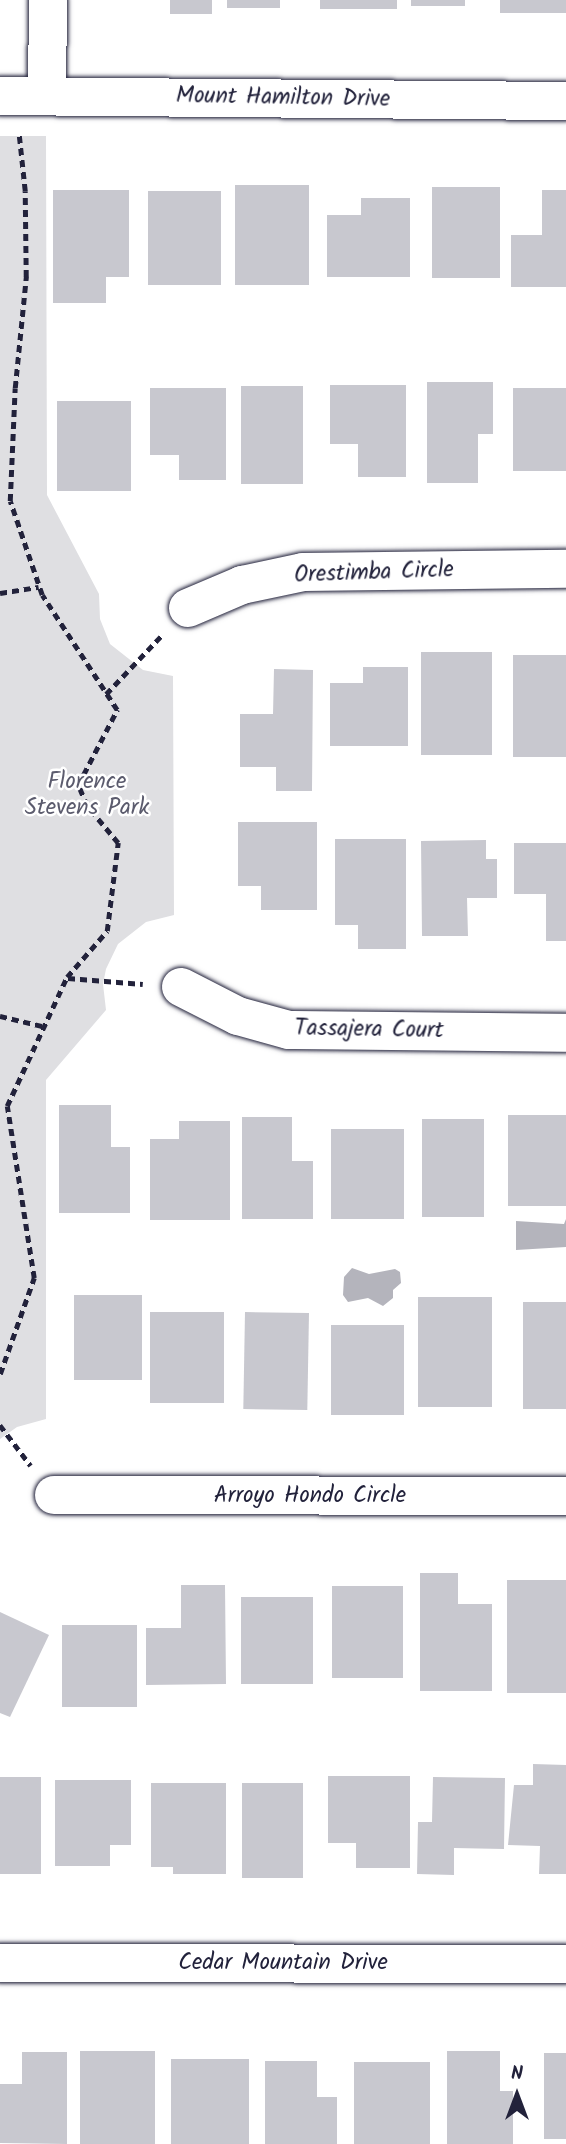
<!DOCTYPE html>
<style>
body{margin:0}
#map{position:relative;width:566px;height:2144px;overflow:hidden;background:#fff;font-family:Kalam,sans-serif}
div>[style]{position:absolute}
.green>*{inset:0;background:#dfdfe2}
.water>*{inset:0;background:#b4b4bc}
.building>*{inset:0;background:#c8c8cf;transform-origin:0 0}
.path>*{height:4.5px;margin-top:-2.25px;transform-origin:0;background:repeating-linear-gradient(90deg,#22223b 0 7px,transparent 0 12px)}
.roads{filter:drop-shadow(0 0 2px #22223b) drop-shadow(0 0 2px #22223b)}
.minor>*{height:38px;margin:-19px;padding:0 19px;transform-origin:19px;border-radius:19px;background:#fff}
span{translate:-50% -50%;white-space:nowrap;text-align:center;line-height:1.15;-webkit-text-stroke:5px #fff;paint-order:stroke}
.street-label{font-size:23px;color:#22223b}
.park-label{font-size:23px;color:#5b5b6d}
.north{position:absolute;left:482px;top:2060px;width:70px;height:70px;-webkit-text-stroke:5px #fff;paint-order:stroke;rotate:0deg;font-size:19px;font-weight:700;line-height:28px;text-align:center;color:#22223b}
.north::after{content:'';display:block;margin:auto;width:24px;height:32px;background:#22223b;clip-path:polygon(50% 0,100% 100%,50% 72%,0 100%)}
</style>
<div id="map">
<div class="green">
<div style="clip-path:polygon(0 136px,46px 136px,47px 495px,99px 594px,100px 619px,110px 644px,143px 670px,173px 676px,174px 915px,146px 922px,118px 944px,106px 969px,103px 984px,106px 1010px,46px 1080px,46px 1419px,17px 1427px,0 1439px)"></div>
</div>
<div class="water">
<div style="clip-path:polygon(566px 1219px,566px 1247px,516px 1250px,516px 1221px,564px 1224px)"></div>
<div style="clip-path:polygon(352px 1268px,369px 1274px,395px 1269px,400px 1272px,401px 1283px,393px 1290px,393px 1298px,383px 1306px,368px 1298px,348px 1302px,343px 1295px,344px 1277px)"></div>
</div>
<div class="building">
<div style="left:170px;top:0;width:42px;height:14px"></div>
<div style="left:227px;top:0;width:53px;height:8px"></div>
<div style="left:320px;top:0;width:77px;height:9px"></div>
<div style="left:411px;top:0;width:54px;height:6px"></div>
<div style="left:500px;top:0;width:66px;height:13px"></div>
<div style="left:235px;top:185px;width:74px;height:100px"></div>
<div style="left:432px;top:187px;width:68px;height:91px"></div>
<div style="clip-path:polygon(53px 190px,129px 190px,129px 277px,106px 277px,106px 303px,53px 303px)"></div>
<div style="clip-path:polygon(542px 190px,566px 190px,566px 287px,511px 287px,511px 235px,542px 235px)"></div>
<div style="left:148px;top:191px;width:73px;height:94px"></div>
<div style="clip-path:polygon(361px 198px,410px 198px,410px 277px,327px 277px,327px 215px,361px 215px)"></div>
<div style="clip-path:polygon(427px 382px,493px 382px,493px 434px,478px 434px,478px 483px,427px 483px)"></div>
<div style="clip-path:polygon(330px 385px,406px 385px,406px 477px,358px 477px,358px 444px,330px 444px)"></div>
<div style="left:241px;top:386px;width:62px;height:98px"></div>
<div style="clip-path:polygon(150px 388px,226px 388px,226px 480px,179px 480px,179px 455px,150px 455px)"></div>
<div style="left:513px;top:388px;width:53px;height:83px"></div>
<div style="left:57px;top:401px;width:74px;height:90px"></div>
<div style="left:421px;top:652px;width:71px;height:103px"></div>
<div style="left:513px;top:655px;width:53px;height:102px"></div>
<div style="clip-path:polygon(363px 667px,408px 667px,408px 746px,330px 746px,330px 683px,363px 683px)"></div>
<div style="clip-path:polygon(274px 669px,313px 670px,312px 791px,276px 791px,276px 767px,240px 767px,240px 714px,273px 714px)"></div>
<div style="clip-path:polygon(238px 822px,317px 822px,317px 910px,261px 910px,261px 886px,238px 886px)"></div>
<div style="clip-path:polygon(335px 839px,406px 839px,406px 949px,358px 949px,358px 925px,335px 925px)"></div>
<div style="clip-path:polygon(486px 840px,486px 859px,497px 859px,497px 898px,467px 898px,468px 936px,422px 936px,421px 841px)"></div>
<div style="clip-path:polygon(514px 843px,566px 843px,566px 941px,546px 941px,546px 894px,514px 894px)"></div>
<div style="clip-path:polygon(59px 1105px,111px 1105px,111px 1147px,130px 1147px,130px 1213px,59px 1213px)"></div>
<div style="left:508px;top:1115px;width:58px;height:91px"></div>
<div style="clip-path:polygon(242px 1117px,292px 1117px,292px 1161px,313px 1161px,313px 1219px,242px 1219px)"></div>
<div style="left:422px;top:1119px;width:62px;height:98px"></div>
<div style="clip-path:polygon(179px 1121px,230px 1121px,230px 1220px,150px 1220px,150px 1139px,179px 1139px)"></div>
<div style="left:331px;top:1129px;width:73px;height:90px"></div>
<div style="left:74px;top:1295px;width:68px;height:85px"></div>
<div style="left:418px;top:1297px;width:74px;height:110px"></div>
<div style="left:523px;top:1302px;width:43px;height:107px"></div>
<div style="left:150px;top:1312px;width:74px;height:91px"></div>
<div style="left:245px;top:1312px;width:64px;height:97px;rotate:1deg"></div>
<div style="left:331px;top:1325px;width:73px;height:90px"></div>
<div style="clip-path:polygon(420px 1573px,458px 1573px,458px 1604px,492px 1604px,492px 1691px,420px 1691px)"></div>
<div style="left:507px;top:1580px;width:59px;height:113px"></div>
<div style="clip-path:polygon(181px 1585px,225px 1585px,226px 1684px,146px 1685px,146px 1628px,181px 1628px)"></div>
<div style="left:332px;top:1586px;width:71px;height:92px"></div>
<div style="left:241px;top:1597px;width:72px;height:87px"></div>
<div style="clip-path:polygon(0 1612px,49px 1635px,10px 1717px,0 1713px)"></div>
<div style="left:62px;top:1625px;width:75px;height:82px"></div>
<div style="clip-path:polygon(533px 1764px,566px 1765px,566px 1874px,539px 1874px,540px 1846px,508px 1845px,514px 1785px,533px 1785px)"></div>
<div style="clip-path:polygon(328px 1776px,410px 1776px,410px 1868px,356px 1868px,356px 1843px,328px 1843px)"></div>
<div style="left:0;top:1777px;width:41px;height:97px"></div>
<div style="clip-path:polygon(433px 1777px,505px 1778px,504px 1849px,454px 1848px,454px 1875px,417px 1874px,418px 1822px,432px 1822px)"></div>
<div style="clip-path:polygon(55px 1780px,131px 1780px,131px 1845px,110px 1845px,110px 1866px,55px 1866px)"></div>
<div style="clip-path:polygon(151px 1783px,226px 1783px,226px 1874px,173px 1874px,173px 1867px,151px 1867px)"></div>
<div style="left:242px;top:1783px;width:61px;height:95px"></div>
<div style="left:80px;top:2051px;width:75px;height:93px"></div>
<div style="clip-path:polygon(447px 2051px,500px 2051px,500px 2091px,513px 2091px,513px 2144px,447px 2144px)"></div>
<div style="clip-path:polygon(22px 2052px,67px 2052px,67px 2144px,0 2143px,0 2084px,22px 2084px)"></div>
<div style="left:544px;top:2053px;width:22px;height:86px"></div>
<div style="left:171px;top:2059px;width:78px;height:85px"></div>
<div style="clip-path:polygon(265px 2061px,317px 2061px,317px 2097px,337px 2097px,337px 2144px,265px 2144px)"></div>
<div style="left:354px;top:2062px;width:76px;height:82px"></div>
</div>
<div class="path">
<div style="left:0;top:593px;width:39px;rotate:-9deg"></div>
<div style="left:106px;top:694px;width:80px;rotate:-46.5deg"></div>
<div style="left:68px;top:978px;width:75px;rotate:4.6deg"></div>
<div style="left:0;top:1016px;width:47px;rotate:13.4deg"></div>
<div style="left:0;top:1374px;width:102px;rotate:-70.5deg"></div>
<div style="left:34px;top:1278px;width:174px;rotate:-98.9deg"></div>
<div style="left:7px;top:1106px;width:142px;rotate:-65.1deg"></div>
<div style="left:67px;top:977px;width:61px;rotate:-49deg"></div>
<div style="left:107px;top:931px;width:89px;rotate:-82.9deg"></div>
<div style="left:118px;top:843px;width:48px;rotate:-130deg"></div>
<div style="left:87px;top:806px;width:23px;rotate:-113deg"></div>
<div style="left:78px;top:785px;width:85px;rotate:-62.5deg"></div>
<div style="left:117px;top:710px;width:137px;rotate:-123.1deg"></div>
<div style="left:42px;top:595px;width:99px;rotate:-108.8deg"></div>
<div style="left:10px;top:501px;width:113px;rotate:-87.5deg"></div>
<div style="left:15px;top:388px;width:112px;rotate:-84.3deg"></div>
<div style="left:26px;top:277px;width:86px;rotate:-90.7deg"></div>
<div style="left:25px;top:191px;width:56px;rotate:-96.1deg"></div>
<div style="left:0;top:1425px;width:51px;rotate:52.9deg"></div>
</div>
<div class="roads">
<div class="minor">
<div style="left:47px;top:95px;width:95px;rotate:-89.4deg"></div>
<div style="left:0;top:96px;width:566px;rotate:0.51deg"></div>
<div style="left:188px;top:608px;width:59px;rotate:-23.1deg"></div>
<div style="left:242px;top:585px;width:62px;rotate:-12deg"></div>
<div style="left:303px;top:572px;width:263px;rotate:-0.7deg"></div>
<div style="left:181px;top:987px;width:64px;rotate:27deg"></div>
<div style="left:238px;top:1016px;width:53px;rotate:15.4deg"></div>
<div style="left:289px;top:1030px;width:277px;rotate:0.6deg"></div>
<div style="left:54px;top:1495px;width:512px;rotate:0.11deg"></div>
<div style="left:0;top:1963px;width:566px;rotate:0.1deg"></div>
</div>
</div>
<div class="street-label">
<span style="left:283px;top:98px;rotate:1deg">Mount Hamilton Drive</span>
<span style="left:374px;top:573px;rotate:-2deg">Orestimba Circle</span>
<span style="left:369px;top:1030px;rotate:1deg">Tassajera Court</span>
<span style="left:310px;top:1496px">Arroyo Hondo Circle</span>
<span style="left:283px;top:1963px">Cedar Mountain Drive</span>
</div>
<div class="park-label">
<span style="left:87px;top:795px">Florence<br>Stevens Park</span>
</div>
<div class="north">N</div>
</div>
